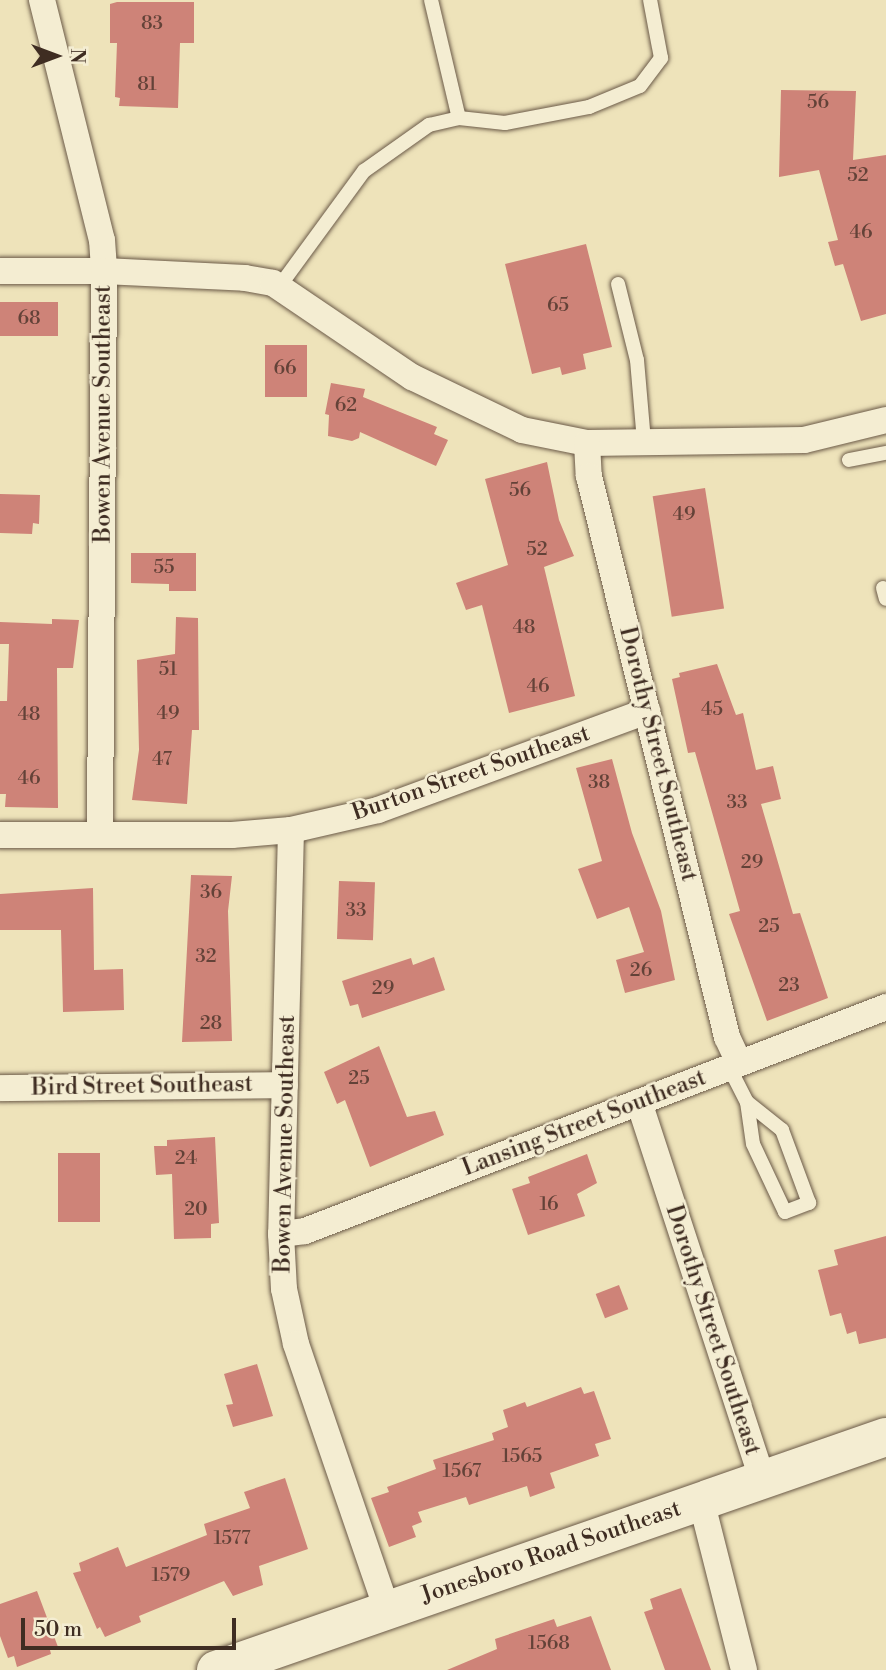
<!DOCTYPE html>
<style>
body{margin:0}
#map{position:relative;width:886px;height:1670px;overflow:hidden;background:#eee3ba;font-family:"Libre Bodoni",serif}
div>[style]{position:absolute}
.building>*{inset:0;background:#ce8378;transform-origin:0 0}
.roads{filter:drop-shadow(0 0 2px #6b5a48) drop-shadow(0 0 2px #6b5a48)}
.lane>*{height:14px;margin:-7px;padding:0 7px;transform-origin:7px;border-radius:7px;background:#f4edd2}
.street>*{height:26px;margin:-13px;padding:0 13px;transform-origin:13px;border-radius:13px;background:#f4edd2}
.secondary>*{height:38px;margin:-19px;padding:0 19px;transform-origin:19px;border-radius:19px;background:#f4edd2}
span{translate:-50% -50%;white-space:nowrap;text-align:center;line-height:1.15;-webkit-text-stroke:5px #f4edd2;paint-order:stroke}
.number-label{font-size:19px;color:#634238}
.number-label span{-webkit-text-stroke-width:0}
.street-label{font-size:23px;color:#3f2d22}
.north{position:absolute;left:21px;top:21px;width:70px;height:70px;-webkit-text-stroke:5px #f4edd2;paint-order:stroke;rotate:90deg;font-size:19px;font-weight:700;line-height:28px;text-align:center;color:#3f2d22}
.north::after{content:'';display:block;margin:auto;width:24px;height:32px;background:#3f2d22;clip-path:polygon(50% 0,100% 100%,50% 72%,0 100%)}
.scale{position:absolute;left:21px;top:1618px;width:215px;height:32px;box-sizing:border-box;border:4px solid #3f2d22;border-top:0;padding-left:9px;font-size:21px;line-height:24px;white-space:nowrap;color:#3f2d22;-webkit-text-stroke:5px #f4edd2;paint-order:stroke}
</style>
<div id="map">
<div class="building">
<div style="clip-path:polygon(117px 2px,194px 2px,194px 43px,180px 43px,178px 108px,119px 106px,120px 98px,115px 97px,117px 43px,110px 43px,110px 4px)"></div>
<div style="clip-path:polygon(781px 90px,856px 91px,853px 160px,886px 155px,886px 314px,861px 321px,843px 264px,835px 266px,828px 242px,838px 240px,819px 170px,779px 177px)"></div>
<div style="clip-path:polygon(586px 244px,612px 347px,583px 354px,586px 369px,562px 375px,560px 367px,532px 374px,505px 264px)"></div>
<div style="left:58px;top:302px;width:34px;height:58px;rotate:90deg"></div>
<div style="left:265px;top:345px;width:42px;height:52px"></div>
<div style="clip-path:polygon(331px 383px,365px 389px,363px 397px,437px 427px,434px 434px,448px 440px,436px 466px,360px 432px,359px 438px,352px 441px,328px 436px,329px 415px,325px 414px)"></div>
<div style="clip-path:polygon(547px 462px,559px 520px,574px 556px,544px 567px,575px 696px,509px 713px,482px 605px,466px 610px,456px 583px,508px 565px,485px 479px)"></div>
<div style="left:705px;top:488px;width:122px;height:53px;rotate:81deg"></div>
<div style="clip-path:polygon(0 494px,40px 495px,39px 524px,33px 523px,32px 534px,0 533px)"></div>
<div style="clip-path:polygon(131px 553px,196px 553px,196px 591px,169px 591px,169px 584px,131px 583px)"></div>
<div style="clip-path:polygon(176px 617px,198px 618px,199px 730px,192px 730px,187px 804px,132px 800px,139px 750px,137px 660px,175px 654px)"></div>
<div style="clip-path:polygon(52px 619px,79px 620px,73px 668px,57px 668px,58px 808px,5px 807px,6px 794px,0 794px,0 701px,7px 701px,9px 644px,0 644px,0 622px,52px 624px)"></div>
<div style="clip-path:polygon(717px 664px,736px 715px,743px 713px,756px 770px,773px 766px,781px 799px,761px 804px,793px 914px,800px 913px,828px 998px,767px 1021px,729px 914px,740px 911px,695px 752px,688px 753px,672px 679px,680px 677px,679px 673px)"></div>
<div style="clip-path:polygon(612px 759px,632px 833px,661px 911px,675px 980px,625px 993px,616px 960px,644px 952px,629px 907px,597px 919px,578px 869px,602px 861px,576px 768px)"></div>
<div style="clip-path:polygon(191px 875px,232px 876px,228px 911px,232px 1041px,182px 1042px)"></div>
<div style="left:339px;top:881px;width:36px;height:58px;rotate:2deg"></div>
<div style="clip-path:polygon(93px 888px,94px 970px,123px 969px,124px 1010px,63px 1012px,61px 930px,0 930px,0 894px)"></div>
<div style="clip-path:polygon(434px 957px,445px 990px,362px 1018px,358px 1004px,350px 1006px,342px 981px,411px 958px,413px 965px)"></div>
<div style="clip-path:polygon(379px 1046px,407px 1117px,435px 1111px,444px 1135px,370px 1167px,345px 1100px,337px 1104px,324px 1072px)"></div>
<div style="clip-path:polygon(215px 1137px,219px 1223px,211px 1224px,211px 1238px,174px 1239px,172px 1174px,156px 1175px,154px 1146px,167px 1146px,167px 1140px)"></div>
<div style="left:58px;top:1153px;width:42px;height:69px"></div>
<div style="clip-path:polygon(587px 1154px,597px 1183px,577px 1194px,585px 1216px,528px 1235px,512px 1189px,530px 1183px,528px 1177px)"></div>
<div style="clip-path:polygon(886px 1236px,886px 1338px,859px 1344px,856px 1331px,847px 1334px,841px 1313px,830px 1316px,818px 1270px,838px 1265px,834px 1250px)"></div>
<div style="left:619px;top:1285px;width:26px;height:25px;rotate:69deg"></div>
<div style="clip-path:polygon(257px 1364px,273px 1416px,233px 1427px,226px 1405px,233px 1404px,224px 1374px)"></div>
<div style="clip-path:polygon(581px 1387px,584px 1394px,594px 1391px,611px 1439px,595px 1444px,599px 1456px,550px 1473px,555px 1488px,530px 1497px,527px 1486px,469px 1505px,466px 1497px,418px 1512px,422px 1522px,412px 1526px,416px 1537px,389px 1547px,371px 1498px,389px 1492px,387px 1487px,436px 1469px,433px 1460px,494px 1440px,492px 1433px,508px 1427px,503px 1410px,525px 1402px,527px 1407px)"></div>
<div style="clip-path:polygon(285px 1478px,308px 1549px,259px 1566px,263px 1585px,233px 1596px,224px 1581px,139px 1616px,141px 1622px,105px 1637px,100px 1627px,97px 1629px,73px 1573px,81px 1571px,79px 1563px,118px 1547px,126px 1567px,207px 1535px,204px 1524px,250px 1508px,244px 1492px)"></div>
<div style="clip-path:polygon(681px 1588px,711px 1670px,665px 1670px,644px 1612px,653px 1609px,650px 1599px)"></div>
<div style="clip-path:polygon(37px 1591px,58px 1647px,50px 1650px,51px 1654px,17px 1667px,14px 1656px,8px 1658px,0 1636px,0 1604px)"></div>
<div style="clip-path:polygon(591px 1616px,611px 1670px,447px 1670px,497px 1649px,495px 1639px,554px 1619px,557px 1627px)"></div>
</div>
<div class="roads">
<div class="lane">
<div style="left:431px;top:0;width:121px;rotate:76.7deg"></div>
<div style="left:618px;top:284px;width:78px;rotate:76deg"></div>
<div style="left:637px;top:360px;width:82px;rotate:85.1deg"></div>
<div style="left:279px;top:287px;width:144px;rotate:-53.8deg"></div>
<div style="left:364px;top:171px;width:80px;rotate:-35.3deg"></div>
<div style="left:429px;top:125px;width:31px;rotate:-13deg"></div>
<div style="left:459px;top:118px;width:46px;rotate:6.2deg"></div>
<div style="left:505px;top:123px;width:86px;rotate:-10.8deg"></div>
<div style="left:589px;top:107px;width:55px;rotate:-22.4deg"></div>
<div style="left:640px;top:86px;width:35px;rotate:-53deg"></div>
<div style="left:661px;top:58px;width:59px;rotate:-100.7deg"></div>
<div style="left:849px;top:460px;width:38px;rotate:-11deg"></div>
<div style="left:883px;top:588px;width:11px;rotate:75deg"></div>
<div style="left:729px;top:1067px;width:39px;rotate:63deg"></div>
<div style="left:747px;top:1102px;width:42px;rotate:81.9deg"></div>
<div style="left:753px;top:1144px;width:75px;rotate:64.8deg"></div>
<div style="left:785px;top:1212px;width:26px;rotate:-21deg"></div>
<div style="left:809px;top:1203px;width:78px;rotate:-110.3deg"></div>
<div style="left:782px;top:1130px;width:45px;rotate:-141.3deg"></div>
</div>
<div class="street">
<div style="left:42px;top:0;width:247px;rotate:76deg"></div>
<div style="left:102px;top:240px;width:31px;rotate:86deg"></div>
<div style="left:104px;top:271px;width:564px;rotate:90.41deg"></div>
<div style="left:0;top:271px;width:104px"></div>
<div style="left:104px;top:271px;width:141px;rotate:2.8deg"></div>
<div style="left:245px;top:278px;width:28px;rotate:10deg"></div>
<div style="left:273px;top:283px;width:168px;rotate:34.1deg"></div>
<div style="left:412px;top:377px;width:122px;rotate:25.7deg"></div>
<div style="left:522px;top:430px;width:66px;rotate:11.3deg"></div>
<div style="left:587px;top:443px;width:217px;rotate:-0.8deg"></div>
<div style="left:804px;top:440px;width:84px;rotate:-13.7deg"></div>
<div style="left:587px;top:443px;width:33px;rotate:87deg"></div>
<div style="left:589px;top:476px;width:578px;rotate:76.18deg"></div>
<div style="left:727px;top:1037px;width:29px;rotate:65deg"></div>
<div style="left:291px;top:830px;width:404px;rotate:91.4deg"></div>
<div style="left:281px;top:1234px;width:55px;rotate:86.9deg"></div>
<div style="left:284px;top:1289px;width:56px;rotate:77.7deg"></div>
<div style="left:296px;top:1344px;width:281px;rotate:71.1deg"></div>
<div style="left:0;top:835px;width:232px"></div>
<div style="left:232px;top:835px;width:59px;rotate:-4.8deg"></div>
<div style="left:291px;top:830px;width:89px;rotate:-12.9deg"></div>
<div style="left:378px;top:810px;width:287px;rotate:-20.2deg"></div>
<div style="left:0;top:1088px;width:285px;rotate:-0.6deg"></div>
<div style="left:639px;top:1102px;width:396px;rotate:71.9deg"></div>
<div style="left:281px;top:1234px;width:24px;rotate:-7deg"></div>
<div style="left:305px;top:1231px;width:623px;rotate:-21.08deg"></div>
<div style="left:701px;top:1500px;width:175px;rotate:75.8deg"></div>
</div>
<div class="secondary">
<div style="left:216px;top:1670px;width:709px;rotate:-19.18deg"></div>
</div>
</div>
<div class="number-label">
<span style="left:152px;top:24px">83</span>
<span style="left:147px;top:85px">81</span>
<span style="left:818px;top:103px">56</span>
<span style="left:858px;top:176px">52</span>
<span style="left:861px;top:233px">46</span>
<span style="left:558px;top:306px">65</span>
<span style="left:29px;top:319px">68</span>
<span style="left:285px;top:369px">66</span>
<span style="left:346px;top:406px">62</span>
<span style="left:520px;top:491px">56</span>
<span style="left:684px;top:515px">49</span>
<span style="left:537px;top:550px">52</span>
<span style="left:164px;top:568px">55</span>
<span style="left:524px;top:628px">48</span>
<span style="left:168px;top:670px">51</span>
<span style="left:538px;top:687px">46</span>
<span style="left:712px;top:710px">45</span>
<span style="left:168px;top:714px">49</span>
<span style="left:29px;top:715px">48</span>
<span style="left:162px;top:760px">47</span>
<span style="left:29px;top:779px">46</span>
<span style="left:599px;top:783px">38</span>
<span style="left:737px;top:803px">33</span>
<span style="left:752px;top:863px">29</span>
<span style="left:211px;top:893px">36</span>
<span style="left:356px;top:911px">33</span>
<span style="left:769px;top:927px">25</span>
<span style="left:206px;top:957px">32</span>
<span style="left:641px;top:971px">26</span>
<span style="left:789px;top:986px">23</span>
<span style="left:383px;top:989px">29</span>
<span style="left:211px;top:1024px">28</span>
<span style="left:359px;top:1079px">25</span>
<span style="left:186px;top:1159px">24</span>
<span style="left:549px;top:1205px">16</span>
<span style="left:196px;top:1210px">20</span>
<span style="left:522px;top:1457px">1565</span>
<span style="left:462px;top:1472px">1567</span>
<span style="left:232px;top:1539px">1577</span>
<span style="left:171px;top:1576px">1579</span>
<span style="left:549px;top:1644px">1568</span>
</div>
<div class="street-label">
<span style="left:103px;top:414px;rotate:-90deg">Bowen Avenue Southeast</span>
<span style="left:658px;top:754px;rotate:76deg">Dorothy Street Southeast</span>
<span style="left:471px;top:773px;rotate:-19deg">Burton Street Southeast</span>
<span style="left:142px;top:1086px;rotate:-1deg">Bird Street Southeast</span>
<span style="left:584px;top:1123px;rotate:-21deg">Lansing Street Southeast</span>
<span style="left:285px;top:1144px;rotate:-89deg">Bowen Avenue Southeast</span>
<span style="left:713px;top:1330px;rotate:72deg">Dorothy Street Southeast</span>
<span style="left:551px;top:1552px;rotate:-19deg">Jonesboro Road Southeast</span>
</div>
<div class="north">N</div>
<div class="scale">50 m</div>
</div>
